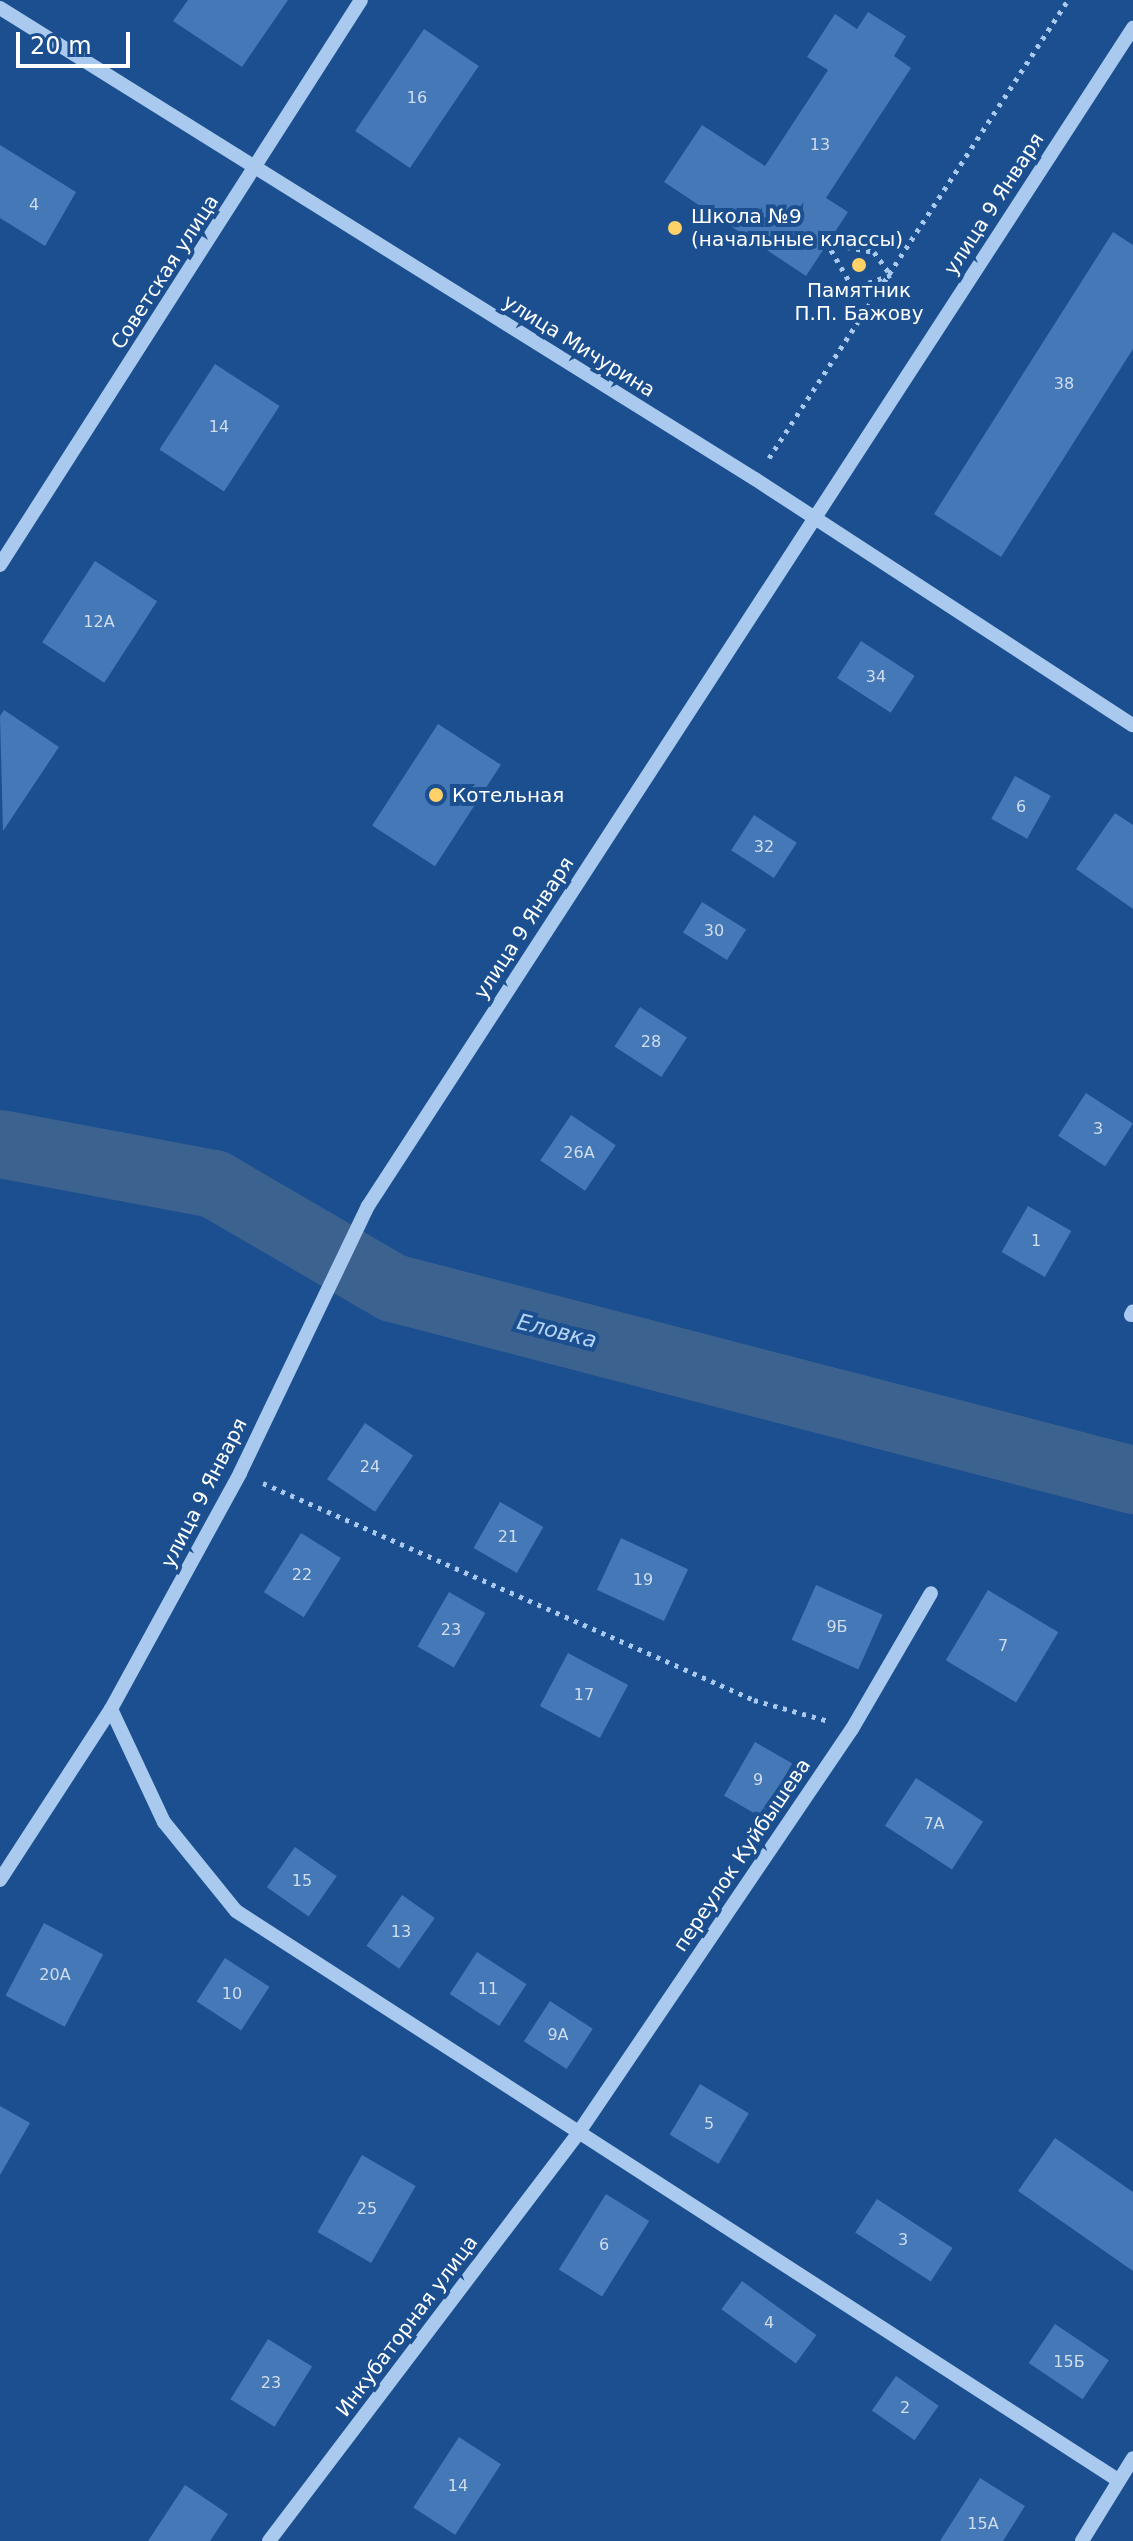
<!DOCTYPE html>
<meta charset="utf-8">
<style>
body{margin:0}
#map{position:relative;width:1133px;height:2541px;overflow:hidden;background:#1b4f8f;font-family:"DejaVu Sans",sans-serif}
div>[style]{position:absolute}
.river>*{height:68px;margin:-34px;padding:0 34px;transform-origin:34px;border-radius:34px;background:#3c6290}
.building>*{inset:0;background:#4478b7;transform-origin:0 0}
.path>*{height:5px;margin-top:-2.5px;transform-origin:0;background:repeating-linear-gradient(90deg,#a9c9ee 0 4px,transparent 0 10px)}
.minor>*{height:14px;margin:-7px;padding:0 7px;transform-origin:7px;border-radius:7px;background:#a9c9ee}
.dots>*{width:22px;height:22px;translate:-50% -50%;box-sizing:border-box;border:4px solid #1b4f8f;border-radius:50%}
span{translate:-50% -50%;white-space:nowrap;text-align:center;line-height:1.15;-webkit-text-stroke:8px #1b4f8f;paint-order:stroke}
.number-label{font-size:16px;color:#d0dded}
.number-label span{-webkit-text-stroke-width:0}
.street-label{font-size:20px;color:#fff}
.poi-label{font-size:20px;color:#fff}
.left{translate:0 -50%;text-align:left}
.water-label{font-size:22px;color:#b5d3f5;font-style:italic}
.scale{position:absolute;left:16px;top:32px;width:114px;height:36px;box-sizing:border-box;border:4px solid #fff;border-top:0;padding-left:10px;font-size:24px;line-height:28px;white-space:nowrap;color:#fff;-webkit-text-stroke:6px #1b4f8f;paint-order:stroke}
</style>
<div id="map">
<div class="river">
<div style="left:0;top:1144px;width:218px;rotate:10.6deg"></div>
<div style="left:214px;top:1184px;width:207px;rotate:30.2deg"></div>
<div style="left:393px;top:1288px;width:765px;rotate:14.55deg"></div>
</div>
<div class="building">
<div style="clip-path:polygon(188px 0,288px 0,242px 67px,173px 21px)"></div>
<div style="clip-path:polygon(868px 12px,906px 36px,894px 56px,911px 68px,826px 198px,848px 212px,806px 276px,664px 182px,702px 125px,765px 166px,828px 70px,807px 57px,835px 14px,857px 29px)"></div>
<div style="left:424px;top:29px;width:66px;height:123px;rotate:34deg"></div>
<div style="clip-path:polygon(0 145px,76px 192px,45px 246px,0 218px)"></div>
<div style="clip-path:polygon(1113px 232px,1133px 245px,1133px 349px,1001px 557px,934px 514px)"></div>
<div style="left:215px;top:364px;width:77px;height:102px;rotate:33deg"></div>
<div style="left:95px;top:561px;width:74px;height:97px;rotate:33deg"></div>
<div style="left:861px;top:641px;width:64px;height:44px;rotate:33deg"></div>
<div style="clip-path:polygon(4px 710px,59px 747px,3px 831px,0 716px)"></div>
<div style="left:438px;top:724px;width:75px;height:121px;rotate:33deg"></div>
<div style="left:1015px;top:776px;width:41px;height:49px;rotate:29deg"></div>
<div style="clip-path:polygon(1115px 813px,1133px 825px,1133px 909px,1076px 869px)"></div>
<div style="left:754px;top:815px;width:51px;height:42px;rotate:33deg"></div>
<div style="left:702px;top:902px;width:52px;height:36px;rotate:32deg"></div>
<div style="left:640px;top:1007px;width:56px;height:47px;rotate:33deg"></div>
<div style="left:1086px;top:1093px;width:56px;height:51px;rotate:33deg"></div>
<div style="left:571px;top:1115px;width:54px;height:55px;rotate:34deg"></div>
<div style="left:1028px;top:1206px;width:50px;height:53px;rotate:30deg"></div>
<div style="left:365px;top:1423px;width:58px;height:68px;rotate:34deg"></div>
<div style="left:500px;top:1502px;width:50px;height:53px;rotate:30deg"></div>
<div style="left:301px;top:1533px;width:47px;height:70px;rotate:32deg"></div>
<div style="left:621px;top:1538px;width:74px;height:57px;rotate:25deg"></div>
<div style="left:816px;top:1585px;width:73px;height:60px;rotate:24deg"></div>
<div style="left:988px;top:1590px;width:82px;height:82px;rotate:31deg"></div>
<div style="left:449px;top:1592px;width:42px;height:63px;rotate:30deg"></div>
<div style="left:568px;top:1653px;width:68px;height:60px;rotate:28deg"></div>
<div style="left:755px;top:1742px;width:43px;height:62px;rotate:30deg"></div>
<div style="left:916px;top:1778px;width:80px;height:57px;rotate:33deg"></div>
<div style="left:295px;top:1847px;width:51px;height:49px;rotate:35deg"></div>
<div style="left:402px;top:1895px;width:40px;height:62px;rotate:35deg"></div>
<div style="left:44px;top:1923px;width:67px;height:82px;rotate:28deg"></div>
<div style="left:477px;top:1952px;width:59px;height:50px;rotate:33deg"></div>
<div style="left:225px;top:1958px;width:53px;height:52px;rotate:33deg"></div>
<div style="left:550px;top:2001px;width:51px;height:48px;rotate:33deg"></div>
<div style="left:700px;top:2084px;width:57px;height:59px;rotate:31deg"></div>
<div style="clip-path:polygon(0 2106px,30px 2123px,0 2175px)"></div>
<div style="clip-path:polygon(1055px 2138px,1133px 2192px,1133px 2271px,1018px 2191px)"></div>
<div style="left:362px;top:2155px;width:62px;height:89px;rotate:30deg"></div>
<div style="left:606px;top:2194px;width:51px;height:89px;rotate:32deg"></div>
<div style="left:877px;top:2199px;width:90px;height:40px;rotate:33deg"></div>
<div style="left:742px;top:2281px;width:92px;height:35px;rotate:36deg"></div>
<div style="left:1055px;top:2324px;width:65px;height:47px;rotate:34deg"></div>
<div style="left:268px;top:2339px;width:52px;height:71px;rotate:32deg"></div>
<div style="left:896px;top:2376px;width:52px;height:42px;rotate:35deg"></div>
<div style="left:459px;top:2437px;width:50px;height:84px;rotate:33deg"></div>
<div style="clip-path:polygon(980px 2478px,1025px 2506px,1003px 2541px,940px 2541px)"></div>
<div style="clip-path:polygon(185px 2485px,228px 2514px,210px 2541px,148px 2541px)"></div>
</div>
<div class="path">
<div style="left:827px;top:243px;width:48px;rotate:10.8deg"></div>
<div style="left:874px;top:252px;width:29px;rotate:54deg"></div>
<div style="left:891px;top:275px;width:40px;rotate:161.1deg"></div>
<div style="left:853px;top:288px;width:52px;rotate:-120deg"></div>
<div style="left:769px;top:458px;width:547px;rotate:-56.86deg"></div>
<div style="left:263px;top:1483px;width:537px;rotate:23.84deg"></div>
<div style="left:754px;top:1700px;width:77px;rotate:15.8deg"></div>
</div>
<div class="minor">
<div style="left:0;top:8px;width:890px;rotate:31.96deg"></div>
<div style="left:755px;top:479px;width:451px;rotate:33.1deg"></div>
<div style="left:0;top:565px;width:670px;rotate:-57.42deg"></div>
<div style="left:1131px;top:1315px;width:4px;rotate:-63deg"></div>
<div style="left:111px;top:1709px;width:125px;rotate:64.9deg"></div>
<div style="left:164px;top:1822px;width:114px;rotate:51deg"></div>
<div style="left:236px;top:1911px;width:1050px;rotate:32.83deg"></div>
<div style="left:0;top:1880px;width:204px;rotate:-57deg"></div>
<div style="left:111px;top:1709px;width:269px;rotate:-61.3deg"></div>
<div style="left:240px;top:1473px;width:296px;rotate:-64.4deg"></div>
<div style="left:368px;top:1206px;width:1405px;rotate:-57deg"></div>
<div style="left:269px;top:2541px;width:510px;rotate:-52.82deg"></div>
<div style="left:577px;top:2135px;width:490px;rotate:-55.9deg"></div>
<div style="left:852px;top:1729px;width:157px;rotate:-59.8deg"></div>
<div style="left:1082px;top:2541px;width:97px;rotate:-58.4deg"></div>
</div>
<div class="dots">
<div style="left:675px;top:228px;background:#ffd166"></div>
<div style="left:859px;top:265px;background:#ffd166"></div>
<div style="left:436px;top:795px;background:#ffd166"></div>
</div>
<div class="number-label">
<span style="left:417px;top:98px">16</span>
<span style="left:820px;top:145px">13</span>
<span style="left:34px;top:205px">4</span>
<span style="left:1064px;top:384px">38</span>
<span style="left:219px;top:427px">14</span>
<span style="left:99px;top:622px">12А</span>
<span style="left:876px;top:677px">34</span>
<span style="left:1021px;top:807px">6</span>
<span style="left:764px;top:847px">32</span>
<span style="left:714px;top:931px">30</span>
<span style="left:651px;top:1042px">28</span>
<span style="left:1098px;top:1129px">3</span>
<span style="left:579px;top:1153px">26А</span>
<span style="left:1036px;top:1241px">1</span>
<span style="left:370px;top:1467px">24</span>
<span style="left:508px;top:1537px">21</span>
<span style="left:302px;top:1575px">22</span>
<span style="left:643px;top:1580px">19</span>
<span style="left:837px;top:1627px">9Б</span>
<span style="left:451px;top:1630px">23</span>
<span style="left:1003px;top:1646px">7</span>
<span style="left:584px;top:1695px">17</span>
<span style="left:758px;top:1780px">9</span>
<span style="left:934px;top:1824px">7А</span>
<span style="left:302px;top:1881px">15</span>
<span style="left:401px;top:1932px">13</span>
<span style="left:55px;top:1975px">20А</span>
<span style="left:488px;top:1989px">11</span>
<span style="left:232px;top:1994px">10</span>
<span style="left:558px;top:2035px">9А</span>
<span style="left:709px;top:2124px">5</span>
<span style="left:367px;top:2209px">25</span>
<span style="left:903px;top:2240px">3</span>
<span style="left:604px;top:2245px">6</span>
<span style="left:769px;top:2323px">4</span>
<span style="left:1069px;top:2362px">15Б</span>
<span style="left:271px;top:2383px">23</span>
<span style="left:905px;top:2408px">2</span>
<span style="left:458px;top:2486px">14</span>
<span style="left:983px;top:2524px">15А</span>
</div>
<div class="street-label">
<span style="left:994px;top:204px;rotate:-57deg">улица 9 Января</span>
<span style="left:165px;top:272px;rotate:-57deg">Советская улица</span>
<span style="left:579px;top:346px;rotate:32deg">улица Мичурина</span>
<span style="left:524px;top:928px;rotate:-57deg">улица 9 Января</span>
<span style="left:204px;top:1493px;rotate:-63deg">улица 9 Января</span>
<span style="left:742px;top:1855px;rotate:-56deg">переулок Куйбышева</span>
<span style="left:407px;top:2326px;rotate:-53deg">Инкубаторная улица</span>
</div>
<div class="poi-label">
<span class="left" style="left:691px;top:228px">Школа №9<br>(начальные классы)</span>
<span style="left:859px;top:302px">Памятник<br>П.П. Бажову</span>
<span class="left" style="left:452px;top:795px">Котельная</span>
</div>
<div class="water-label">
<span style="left:557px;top:1331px;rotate:14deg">Еловка</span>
</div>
<div class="scale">20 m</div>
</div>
